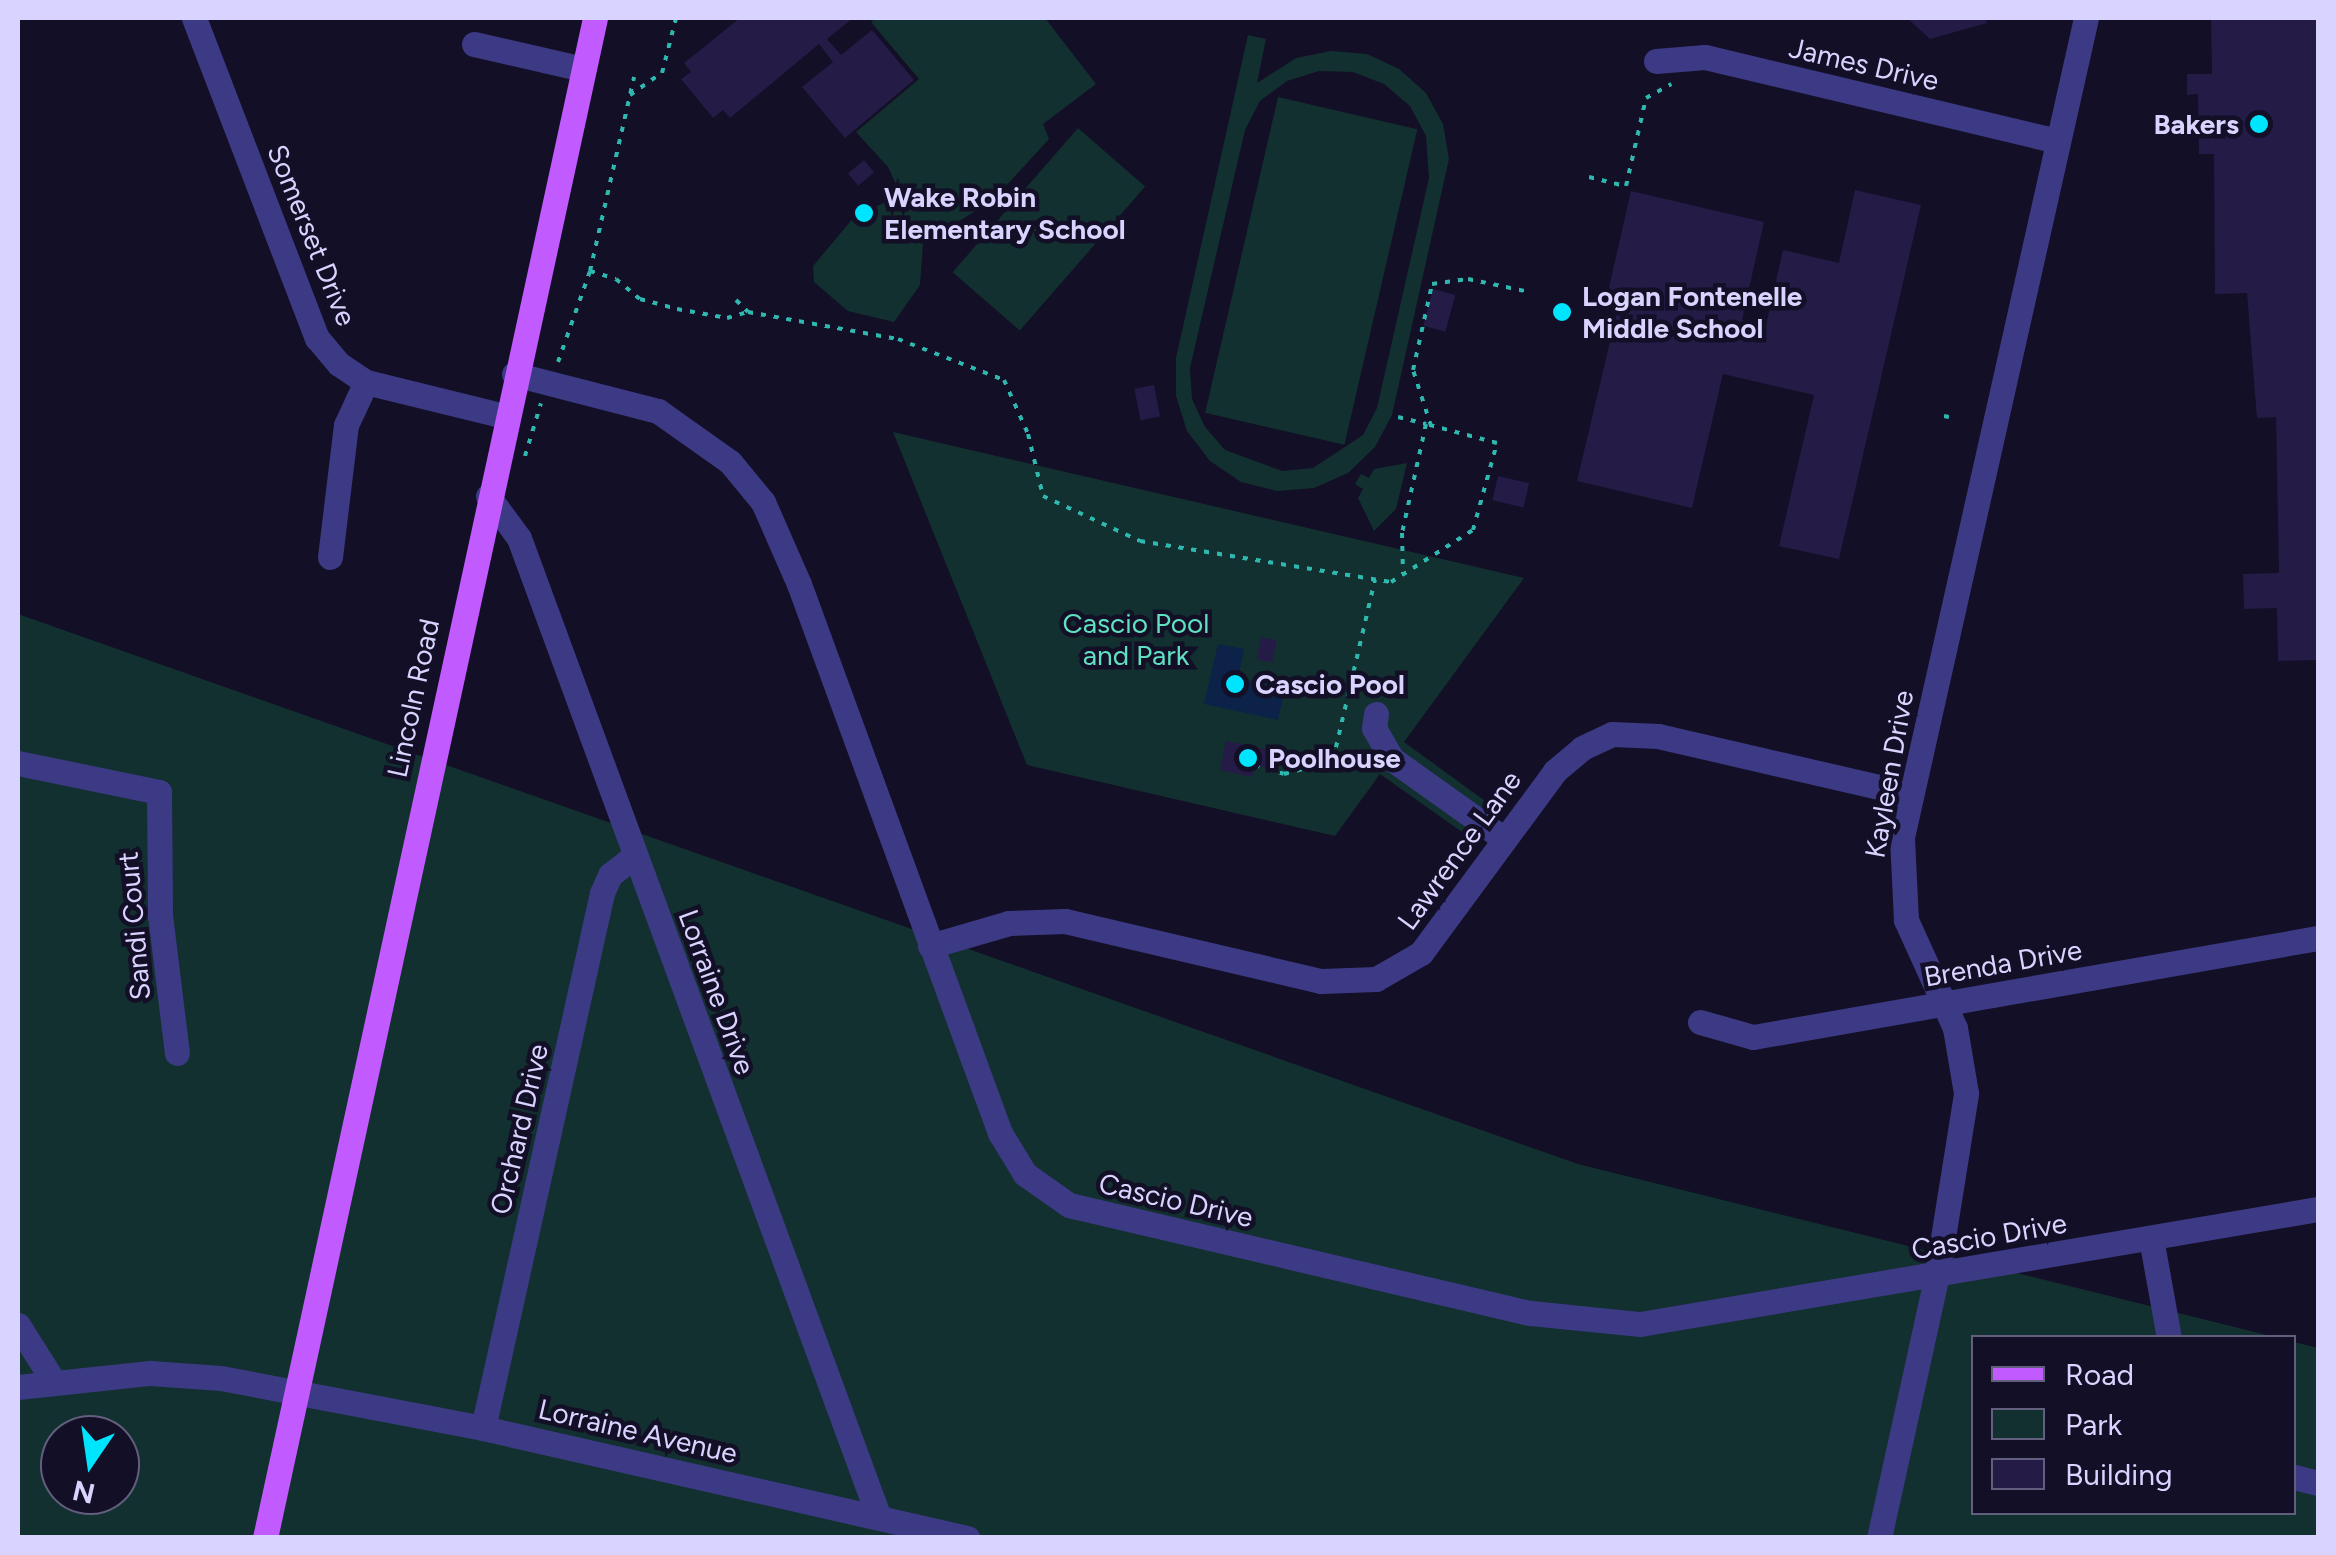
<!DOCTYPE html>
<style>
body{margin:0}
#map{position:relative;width:2336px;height:1555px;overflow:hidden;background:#130f26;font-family:Figtree,sans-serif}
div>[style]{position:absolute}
.green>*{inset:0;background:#12302f;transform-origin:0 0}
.water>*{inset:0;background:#0c2248}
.building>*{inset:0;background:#241b47;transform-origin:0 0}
.path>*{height:4px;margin-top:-2px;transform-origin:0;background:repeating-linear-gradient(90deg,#2fb8b0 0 5px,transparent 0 13px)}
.minor>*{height:25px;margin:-12.5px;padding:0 12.5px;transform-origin:12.5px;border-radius:12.5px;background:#3d3a85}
.major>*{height:25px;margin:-12.5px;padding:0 12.5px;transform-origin:12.5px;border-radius:12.5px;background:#c25bff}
.dots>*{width:28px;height:28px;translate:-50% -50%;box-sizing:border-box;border:5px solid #130f26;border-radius:50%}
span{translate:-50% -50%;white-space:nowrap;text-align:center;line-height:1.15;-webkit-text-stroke:9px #130f26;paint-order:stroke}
.street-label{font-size:28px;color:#d9d4ff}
.poi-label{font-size:28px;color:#d9d4ff;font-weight:700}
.right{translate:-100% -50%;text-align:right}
.left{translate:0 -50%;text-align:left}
.park-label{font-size:28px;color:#5fe0c0}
.frame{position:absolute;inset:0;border:20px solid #d9d4ff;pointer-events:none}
.legend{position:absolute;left:1971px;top:1335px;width:325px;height:180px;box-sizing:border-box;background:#130f26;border:2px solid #625e7d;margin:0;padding:12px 18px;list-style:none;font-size:30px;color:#d9d4ff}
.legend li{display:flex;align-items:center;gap:20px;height:50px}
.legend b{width:50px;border:2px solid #625e7d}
.north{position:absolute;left:40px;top:1415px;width:100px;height:100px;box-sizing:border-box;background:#130f26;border:2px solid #625e7d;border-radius:50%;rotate:193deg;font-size:28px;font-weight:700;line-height:40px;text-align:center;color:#d9d4ff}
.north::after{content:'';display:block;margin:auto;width:35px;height:45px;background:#00e5ff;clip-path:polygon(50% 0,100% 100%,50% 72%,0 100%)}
</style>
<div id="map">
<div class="green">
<div style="clip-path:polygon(877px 18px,1045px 18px,1096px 84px,1043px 124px,1049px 139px,993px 200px,923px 244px,920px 285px,894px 322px,848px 311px,814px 282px,813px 266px,855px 216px,901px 195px,888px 167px,856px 132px,919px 79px,871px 22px)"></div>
<div style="clip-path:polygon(evenodd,1248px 35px,1266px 39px,1257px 83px,1296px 58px,1331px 51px,1367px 54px,1399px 69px,1426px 93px,1443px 124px,1449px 159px,1392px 415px,1375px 447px,1348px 473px,1314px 488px,1277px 491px,1241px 482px,1210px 461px,1187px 431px,1176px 396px,1176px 358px,1248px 35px,1319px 71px,1353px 72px,1384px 84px,1410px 106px,1426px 136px,1429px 178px,1377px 408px,1363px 435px,1313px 468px,1282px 471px,1225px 450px,1205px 427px,1192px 399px,1190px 368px,1245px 130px,1260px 101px,1287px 81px,1319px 71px)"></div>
<div style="left:1278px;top:97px;width:143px;height:324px;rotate:13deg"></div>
<div style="left:1078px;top:128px;width:89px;height:191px;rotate:41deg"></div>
<div style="clip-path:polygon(893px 432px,1524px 578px,1404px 742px,1503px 814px,1479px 844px,1380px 774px,1335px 836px,1027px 765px)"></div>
<div style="clip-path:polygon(1407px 463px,1396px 509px,1374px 531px,1358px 498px,1363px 489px,1355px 484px,1361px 474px,1369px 478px,1374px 469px)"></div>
<div style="clip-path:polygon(evenodd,18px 614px,1578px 1164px,2275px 1337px,1974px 1338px,1974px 1512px,2294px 1512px,2294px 1342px,2318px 1348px,2318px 1537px,18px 1537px,18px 614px,60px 1435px,120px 1435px,120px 1495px,60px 1495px,60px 1435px)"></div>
</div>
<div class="water">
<div style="clip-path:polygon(1218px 644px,1244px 649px,1238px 678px,1285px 689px,1278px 720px,1204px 704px)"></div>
</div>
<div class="building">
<div style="clip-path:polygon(740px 18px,853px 18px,827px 39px,841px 55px,872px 30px,914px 80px,845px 138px,802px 87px,833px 62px,819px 44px,730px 118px,723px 110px,713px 118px,681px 79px,691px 72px,684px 63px)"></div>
<div style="clip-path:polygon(1907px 18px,1985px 18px,1987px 23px,1930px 39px)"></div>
<div style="clip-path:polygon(2211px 18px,2318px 18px,2318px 660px,2278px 661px,2277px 608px,2244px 609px,2243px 574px,2279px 573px,2276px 417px,2257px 418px,2247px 293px,2215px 294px,2214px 154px,2199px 154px,2198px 94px,2187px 95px,2187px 74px,2212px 74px)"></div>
<div style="left:864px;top:160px;width:16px;height:21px;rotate:50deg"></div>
<div style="clip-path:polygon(1855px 190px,1921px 205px,1839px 559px,1779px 546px,1814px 395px,1723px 374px,1692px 508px,1577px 481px,1618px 308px,1605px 305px,1631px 191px,1764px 222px,1742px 320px,1766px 325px,1783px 250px,1839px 263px)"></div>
<div style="left:1433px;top:289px;width:23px;height:38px;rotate:15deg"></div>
<div style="left:1154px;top:385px;width:32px;height:20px;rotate:79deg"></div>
<div style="left:1498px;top:476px;width:32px;height:25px;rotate:13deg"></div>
<div style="left:1261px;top:637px;width:16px;height:23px;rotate:11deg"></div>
<div style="clip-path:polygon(1226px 741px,1275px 751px,1271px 769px,1255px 765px,1252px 777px,1220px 770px)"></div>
</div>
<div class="path">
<div style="left:630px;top:95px;width:39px;rotate:-35deg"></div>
<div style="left:662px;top:73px;width:57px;rotate:-75.7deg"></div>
<div style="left:1589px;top:177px;width:38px;rotate:14deg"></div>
<div style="left:1626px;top:186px;width:90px;rotate:-77.2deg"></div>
<div style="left:1646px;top:98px;width:29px;rotate:-29deg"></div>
<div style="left:590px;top:271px;width:27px;rotate:17deg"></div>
<div style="left:616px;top:279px;width:31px;rotate:40deg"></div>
<div style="left:640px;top:299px;width:38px;rotate:15deg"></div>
<div style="left:677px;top:309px;width:51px;rotate:10.2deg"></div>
<div style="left:727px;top:318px;width:22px;rotate:-16deg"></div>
<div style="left:736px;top:300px;width:17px;rotate:45deg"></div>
<div style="left:748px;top:312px;width:152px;rotate:10.2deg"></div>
<div style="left:898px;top:339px;width:114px;rotate:21.1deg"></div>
<div style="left:1004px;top:380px;width:59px;rotate:66deg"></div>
<div style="left:1028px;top:434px;width:64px;rotate:76.4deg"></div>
<div style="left:1043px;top:496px;width:107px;rotate:24.9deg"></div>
<div style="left:1140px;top:541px;width:254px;rotate:9.3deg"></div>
<div style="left:1391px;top:582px;width:97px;rotate:-32.4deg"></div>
<div style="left:1473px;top:530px;width:90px;rotate:-74.6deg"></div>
<div style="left:1497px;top:443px;width:73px;rotate:-165deg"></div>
<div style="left:1426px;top:424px;width:112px;rotate:102.4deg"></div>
<div style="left:1402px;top:533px;width:41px;rotate:88.6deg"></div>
<div style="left:558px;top:362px;width:96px;rotate:-70.6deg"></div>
<div style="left:590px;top:271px;width:199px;rotate:-77.2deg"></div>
<div style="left:1944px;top:416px;width:5px;rotate:11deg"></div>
<div style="left:1398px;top:417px;width:29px;rotate:14deg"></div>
<div style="left:1431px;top:426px;width:59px;rotate:-107.8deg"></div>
<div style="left:1413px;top:370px;width:88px;rotate:-77.5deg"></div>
<div style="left:1432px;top:284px;width:36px;rotate:-8deg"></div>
<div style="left:1468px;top:279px;width:62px;rotate:12deg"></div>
<div style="left:525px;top:456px;width:55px;rotate:-73.2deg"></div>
<div style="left:1333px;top:760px;width:185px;rotate:-76.9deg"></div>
<div style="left:1255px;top:765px;width:30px;rotate:17deg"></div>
<div style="left:1284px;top:774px;width:65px;rotate:-15.1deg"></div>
<div style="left:1347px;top:757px;width:19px;rotate:3deg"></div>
</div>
<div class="minor">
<div style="left:194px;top:18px;width:343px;rotate:69deg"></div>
<div style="left:317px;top:338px;width:34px;rotate:50deg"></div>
<div style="left:339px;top:364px;width:32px;rotate:34deg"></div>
<div style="left:366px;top:382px;width:142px;rotate:13.8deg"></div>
<div style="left:474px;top:44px;width:112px;rotate:12.9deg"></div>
<div style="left:1656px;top:61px;width:49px;rotate:-4.7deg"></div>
<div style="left:1705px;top:57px;width:362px;rotate:13.4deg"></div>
<div style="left:514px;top:374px;width:149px;rotate:14.4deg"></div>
<div style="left:658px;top:411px;width:88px;rotate:35.3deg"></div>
<div style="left:730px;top:462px;width:52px;rotate:50.5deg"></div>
<div style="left:763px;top:502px;width:90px;rotate:66.3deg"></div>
<div style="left:799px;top:584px;width:585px;rotate:69.89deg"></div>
<div style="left:1000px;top:1133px;width:48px;rotate:58.6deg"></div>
<div style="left:1025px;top:1174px;width:54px;rotate:35.2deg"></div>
<div style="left:1069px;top:1205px;width:474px;rotate:13.2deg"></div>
<div style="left:1531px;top:1313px;width:110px;rotate:5.8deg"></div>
<div style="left:1640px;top:1324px;width:688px;rotate:-9.63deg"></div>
<div style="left:488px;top:496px;width:52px;rotate:53.6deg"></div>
<div style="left:519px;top:538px;width:1041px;rotate:69.82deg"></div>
<div style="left:330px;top:557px;width:133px;rotate:-83.1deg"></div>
<div style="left:346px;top:425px;width:47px;rotate:-65.1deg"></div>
<div style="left:1376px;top:714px;width:14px;rotate:98deg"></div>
<div style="left:1374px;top:728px;width:36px;rotate:60deg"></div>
<div style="left:1392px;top:759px;width:138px;rotate:35.5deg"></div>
<div style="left:18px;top:763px;width:144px;rotate:11.6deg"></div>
<div style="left:159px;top:792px;width:123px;rotate:89.5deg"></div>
<div style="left:160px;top:915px;width:139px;rotate:83deg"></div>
<div style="left:930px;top:946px;width:82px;rotate:-16.2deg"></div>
<div style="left:1009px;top:923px;width:56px;rotate:-2deg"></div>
<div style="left:1065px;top:921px;width:263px;rotate:13.2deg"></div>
<div style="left:1321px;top:981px;width:55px;rotate:-2.1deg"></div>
<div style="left:1376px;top:979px;width:52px;rotate:-30deg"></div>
<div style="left:1421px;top:953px;width:226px;rotate:-53.6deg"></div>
<div style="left:1555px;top:771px;width:35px;rotate:-40deg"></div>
<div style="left:1582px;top:748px;width:33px;rotate:-25deg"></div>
<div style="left:1612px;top:734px;width:46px;rotate:2.5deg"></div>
<div style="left:1658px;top:736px;width:259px;rotate:13deg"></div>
<div style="left:1700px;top:1022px;width:55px;rotate:15.8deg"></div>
<div style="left:1753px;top:1037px;width:574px;rotate:-9.94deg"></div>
<div style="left:2151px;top:1238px;width:102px;rotate:79.8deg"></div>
<div style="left:18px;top:1325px;width:64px;rotate:57.8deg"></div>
<div style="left:18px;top:1387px;width:133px;rotate:-6.1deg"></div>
<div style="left:150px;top:1373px;width:71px;rotate:4deg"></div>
<div style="left:221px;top:1378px;width:267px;rotate:10.8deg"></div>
<div style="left:483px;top:1428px;width:497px;rotate:12.8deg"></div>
<div style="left:483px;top:1428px;width:548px;rotate:-77.46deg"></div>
<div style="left:602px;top:893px;width:20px;rotate:-66deg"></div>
<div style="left:610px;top:875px;width:31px;rotate:-38deg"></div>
<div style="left:2294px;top:1477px;width:25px;rotate:14deg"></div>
<div style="left:1879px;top:1538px;width:269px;rotate:-77.6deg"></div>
<div style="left:1937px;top:1275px;width:184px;rotate:-80.9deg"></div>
<div style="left:1966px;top:1093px;width:66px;rotate:-99.6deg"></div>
<div style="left:1955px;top:1028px;width:119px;rotate:-114.4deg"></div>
<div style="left:1906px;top:920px;width:83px;rotate:-92.8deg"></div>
<div style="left:1902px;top:837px;width:839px;rotate:-77.34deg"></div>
</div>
<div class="major">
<div style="left:265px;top:1538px;width:1555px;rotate:-77.75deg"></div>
</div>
<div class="dots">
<div style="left:2259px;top:124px;background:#00e5ff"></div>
<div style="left:864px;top:213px;background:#00e5ff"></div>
<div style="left:1562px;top:312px;background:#00e5ff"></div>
<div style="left:1235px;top:684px;background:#00e5ff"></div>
<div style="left:1248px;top:758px;background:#00e5ff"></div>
</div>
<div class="street-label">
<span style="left:1864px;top:64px;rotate:13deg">James Drive</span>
<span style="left:312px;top:235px;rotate:68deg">Somerset Drive</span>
<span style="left:413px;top:698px;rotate:-78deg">Lincoln Road</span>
<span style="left:1889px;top:774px;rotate:-80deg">Kayleen Drive</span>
<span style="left:1459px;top:850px;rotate:-54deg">Lawrence Lane</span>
<span style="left:134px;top:926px;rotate:-95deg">Sandi Court</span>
<span style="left:2003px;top:963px;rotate:-10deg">Brenda Drive</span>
<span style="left:717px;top:992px;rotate:70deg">Lorraine Drive</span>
<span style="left:519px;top:1129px;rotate:-77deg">Orchard Drive</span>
<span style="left:1176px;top:1200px;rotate:13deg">Cascio Drive</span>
<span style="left:1989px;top:1236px;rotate:-10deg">Cascio Drive</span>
<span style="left:638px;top:1431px;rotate:13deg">Lorraine Avenue</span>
</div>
<div class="poi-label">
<span class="right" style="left:2239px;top:124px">Bakers</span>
<span class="left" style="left:884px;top:213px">Wake Robin<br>Elementary School</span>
<span class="left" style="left:1582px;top:312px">Logan Fontenelle<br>Middle School</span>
<span class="left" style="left:1255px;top:684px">Cascio Pool</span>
<span class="left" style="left:1268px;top:758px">Poolhouse</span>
</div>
<div class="park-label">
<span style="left:1136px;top:639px">Cascio Pool<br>and Park</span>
</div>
<div class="frame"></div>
<ul class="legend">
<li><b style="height:12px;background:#c25bff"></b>Road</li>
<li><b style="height:28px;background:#12302f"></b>Park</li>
<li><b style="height:28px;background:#241b47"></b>Building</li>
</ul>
<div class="north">N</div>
</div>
